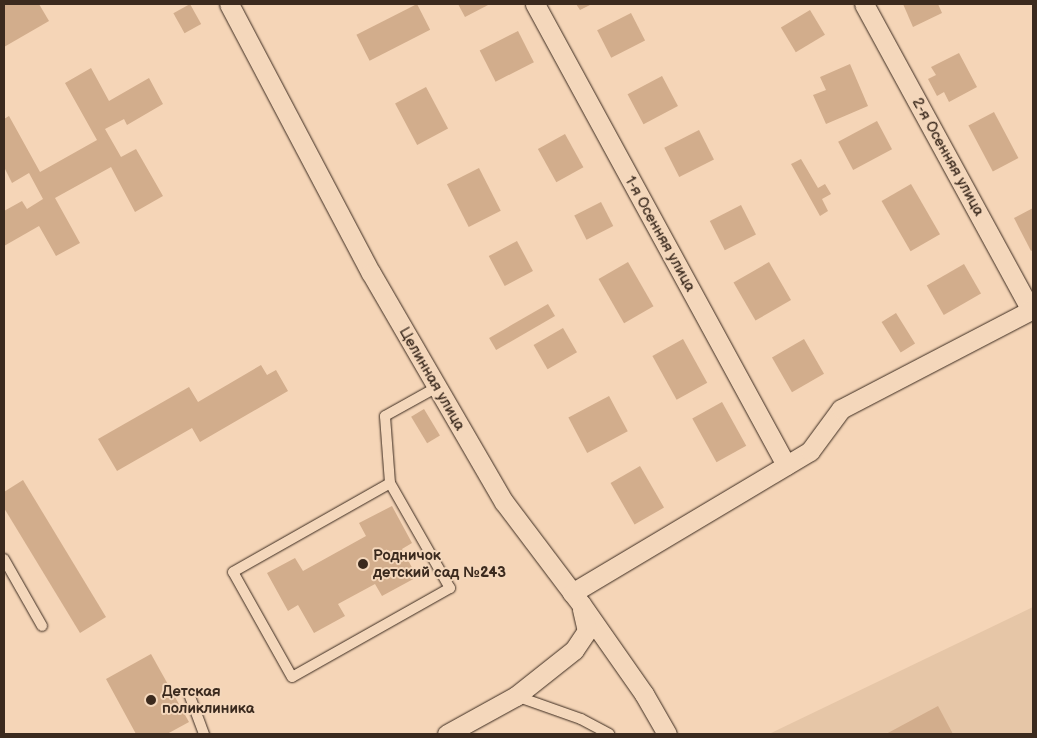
<!DOCTYPE html>
<meta charset="utf-8">
<style>
body{margin:0}
#map{position:relative;width:1037px;height:738px;overflow:hidden;background:#f5d5b7;font-family:"Balsamiq Sans",sans-serif}
div>[style]{position:absolute}
.built>*{inset:0;background:#e6c6a7}
.building>*{inset:0;background:#d2ad8c;transform-origin:0 0}
.roads{filter:drop-shadow(0 0 1px #3b2a1e) drop-shadow(0 0 1px #3b2a1e)}
.service>*{height:10px;margin:-5px;padding:0 5px;transform-origin:5px;border-radius:5px;background:#f4d7bb}
.minor>*{height:19px;margin:-9.5px;padding:0 9.5px;transform-origin:9.5px;border-radius:9.5px;background:#f4d7bb}
.dots>*{width:14px;height:14px;translate:-50% -50%;box-sizing:border-box;border:2px solid #f4d7bb;border-radius:50%}
span{translate:-50% -50%;white-space:nowrap;text-align:center;line-height:1.15;-webkit-text-stroke:4px #f4d7bb;paint-order:stroke}
.street-label{font-size:15px;color:#3b2a1e}
.poi-label{font-size:15px;color:#3b2a1e;font-weight:700}
.left{translate:0 -50%;text-align:left}
.frame{position:absolute;inset:0;border:5px solid #3b2a1e;pointer-events:none}
</style>
<div id="map">
<div class="built">
<div style="clip-path:polygon(1033px 607px,1033px 734px,769px 734px)"></div>
</div>
<div class="building">
<div style="clip-path:polygon(4px 4px,39px 4px,49px 21px,4px 47px)"></div>
<div style="left:190px;top:4px;width:23px;height:19px;rotate:61deg"></div>
<div style="left:417px;top:4px;width:29px;height:68px;rotate:63deg"></div>
<div style="clip-path:polygon(458px 4px,490px 4px,465px 17px)"></div>
<div style="clip-path:polygon(576px 4px,592px 4px,580px 10px)"></div>
<div style="clip-path:polygon(903px 4px,938px 4px,942px 13px,913px 27px)"></div>
<div style="left:810px;top:10px;width:29px;height:34px;rotate:59deg"></div>
<div style="left:631px;top:13px;width:31px;height:38px;rotate:63deg"></div>
<div style="left:518px;top:31px;width:35px;height:43px;rotate:63deg"></div>
<div style="clip-path:polygon(959px 53px,977px 87px,949px 102px,944px 92px,937px 96px,928px 79px,936px 75px,931px 67px)"></div>
<div style="clip-path:polygon(850px 64px,868px 106px,826px 124px,813px 95px,826px 90px,820px 77px)"></div>
<div style="clip-path:polygon(91px 68px,109px 101px,149px 78px,163px 104px,127px 125px,124px 119px,105px 129px,121px 157px,136px 149px,163px 196px,135px 212px,111px 167px,55px 198px,80px 243px,56px 256px,39px 226px,4px 246px,4px 211px,22px 201px,27px 209px,43px 199px,29px 173px,12px 183px,4px 167px,4px 119px,9px 116px,40px 172px,97px 140px,65px 83px)"></div>
<div style="left:662px;top:76px;width:34px;height:39px;rotate:62deg"></div>
<div style="left:426px;top:87px;width:47px;height:35px;rotate:62deg"></div>
<div style="left:994px;top:112px;width:52px;height:29px;rotate:62deg"></div>
<div style="left:877px;top:121px;width:32px;height:44px;rotate:62deg"></div>
<div style="left:699px;top:130px;width:33px;height:39px;rotate:63deg"></div>
<div style="left:565px;top:134px;width:38px;height:31px;rotate:61deg"></div>
<div style="clip-path:polygon(801px 159px,818px 188px,825px 184px,831px 194px,822px 199px,828px 211px,820px 216px,791px 164px)"></div>
<div style="left:479px;top:168px;width:48px;height:36px;rotate:63deg"></div>
<div style="left:911px;top:184px;width:58px;height:34px;rotate:60deg"></div>
<div style="left:601px;top:202px;width:27px;height:30px;rotate:63deg"></div>
<div style="left:741px;top:205px;width:33px;height:35px;rotate:63deg"></div>
<div style="clip-path:polygon(1033px 208px,1033px 250px,1031px 251px,1014px 218px)"></div>
<div style="left:517px;top:241px;width:34px;height:32px;rotate:62deg"></div>
<div style="left:628px;top:262px;width:51px;height:34px;rotate:60deg"></div>
<div style="left:769px;top:262px;width:44px;height:41px;rotate:60deg"></div>
<div style="left:964px;top:264px;width:34px;height:43px;rotate:60deg"></div>
<div style="left:548px;top:304px;width:14px;height:68px;rotate:60deg"></div>
<div style="left:896px;top:313px;width:36px;height:17px;rotate:58deg"></div>
<div style="left:563px;top:328px;width:28px;height:34px;rotate:60deg"></div>
<div style="left:683px;top:339px;width:50px;height:35px;rotate:61deg"></div>
<div style="left:804px;top:339px;width:40px;height:37px;rotate:60deg"></div>
<div style="clip-path:polygon(261px 365px,267px 375px,276px 370px,288px 391px,200px 442px,192px 428px,117px 471px,98px 439px,189px 387px,198px 402px)"></div>
<div style="left:609px;top:396px;width:40px;height:46px;rotate:62deg"></div>
<div style="left:722px;top:402px;width:50px;height:34px;rotate:61deg"></div>
<div style="left:424px;top:409px;width:31px;height:15px;rotate:59deg"></div>
<div style="left:640px;top:466px;width:48px;height:34px;rotate:60deg"></div>
<div style="clip-path:polygon(23px 480px,106px 617px,80px 633px,4px 508px,4px 492px)"></div>
<div style="clip-path:polygon(392px 506px,412px 543px,402px 549px,417px 577px,382px 596px,375px 584px,338px 604px,345px 616px,314px 633px,298px 605px,288px 611px,267px 573px,295px 558px,303px 571px,366px 536px,359px 523px)"></div>
<div style="clip-path:polygon(151px 654px,189px 722px,167px 734px,136px 734px,106px 679px)"></div>
<div style="clip-path:polygon(938px 706px,953px 734px,886px 734px)"></div>
</div>
<div class="roads">
<div class="service">
<div style="left:390px;top:483px;width:121px;rotate:60.3deg"></div>
<div style="left:450px;top:588px;width:181px;rotate:150.6deg"></div>
<div style="left:292px;top:677px;width:120px;rotate:-119.3deg"></div>
<div style="left:233px;top:572px;width:180px;rotate:-29.5deg"></div>
<div style="left:390px;top:483px;width:67px;rotate:-94.3deg"></div>
<div style="left:385px;top:416px;width:60px;rotate:-29.1deg"></div>
<div style="left:4px;top:559px;width:77px;rotate:60.4deg"></div>
<div style="left:189px;top:694px;width:43px;rotate:69.4deg"></div>
<div style="left:516px;top:696px;width:69px;rotate:19.5deg"></div>
<div style="left:581px;top:719px;width:32px;rotate:28deg"></div>
</div>
<div class="minor">
<div style="left:229px;top:4px;width:304px;rotate:62.2deg"></div>
<div style="left:371px;top:273px;width:265px;rotate:59.9deg"></div>
<div style="left:504px;top:502px;width:128px;rotate:53deg"></div>
<div style="left:581px;top:604px;width:110px;rotate:55deg"></div>
<div style="left:644px;top:694px;width:46px;rotate:60.1deg"></div>
<div style="left:535px;top:4px;width:525px;rotate:61.43deg"></div>
<div style="left:864px;top:4px;width:349px;rotate:61.4deg"></div>
<div style="left:572px;top:593px;width:277px;rotate:-30.8deg"></div>
<div style="left:810px;top:451px;width:52px;rotate:-53.6deg"></div>
<div style="left:841px;top:409px;width:216px;rotate:-27.5deg"></div>
<div style="left:447px;top:734px;width:79px;rotate:-28.8deg"></div>
<div style="left:516px;top:696px;width:74px;rotate:-38.4deg"></div>
<div style="left:574px;top:650px;width:23px;rotate:-56deg"></div>
<div style="left:587px;top:631px;width:23px;rotate:-103deg"></div>
</div>
</div>
<div class="dots">
<div style="left:363px;top:564px;background:#3b2a1e"></div>
<div style="left:151px;top:700px;background:#3b2a1e"></div>
</div>
<div class="street-label">
<span style="left:948px;top:157px;rotate:61deg">2-я Осенняя улица</span>
<span style="left:660px;top:234px;rotate:61deg">1-я Осенняя улица</span>
<span style="left:432px;top:379px;rotate:60deg">Целинная улица</span>
</div>
<div class="poi-label">
<span class="left" style="left:373px;top:564px">Родничок<br>детский сад №243</span>
<span class="left" style="left:162px;top:700px">Детская<br>поликлиника</span>
</div>
<div class="frame"></div>
</div>
